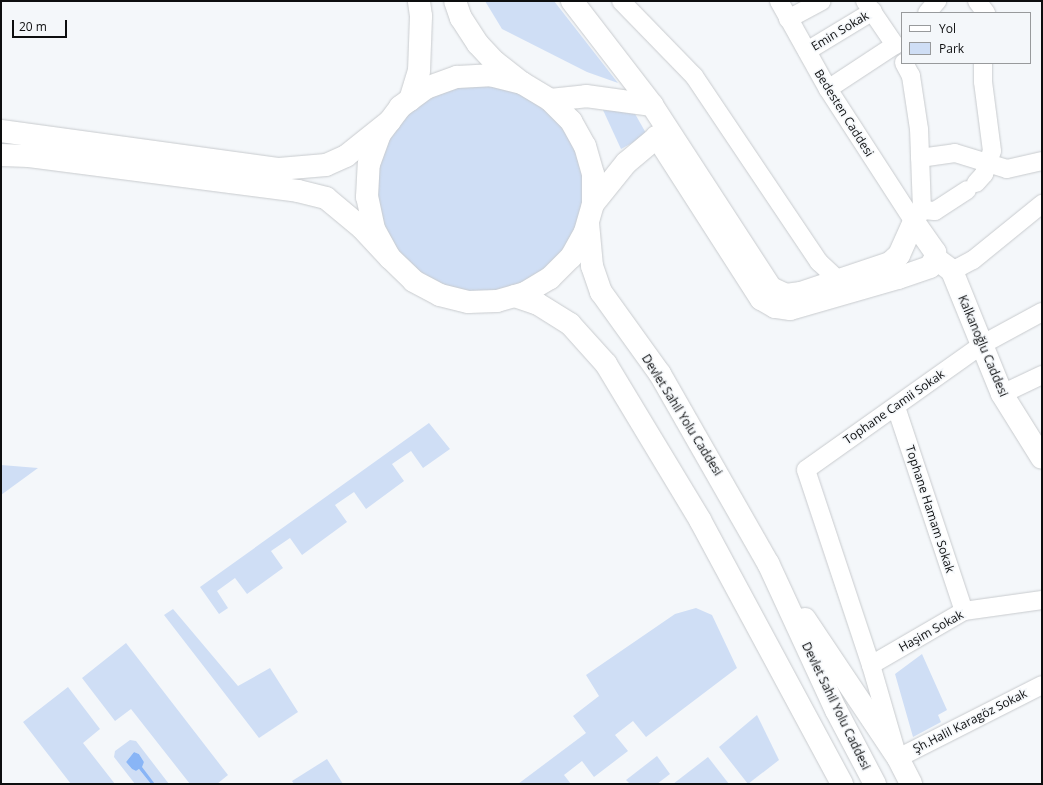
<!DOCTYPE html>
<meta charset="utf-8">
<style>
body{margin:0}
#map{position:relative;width:1043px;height:785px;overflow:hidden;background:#f4f7fa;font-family:"Open Sans",sans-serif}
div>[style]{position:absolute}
.green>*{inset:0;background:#cfdef5}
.round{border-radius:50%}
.water>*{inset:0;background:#89b5f6}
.roads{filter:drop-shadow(0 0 1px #c8cbce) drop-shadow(0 0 1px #c8cbce)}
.street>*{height:18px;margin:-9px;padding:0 9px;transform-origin:9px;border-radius:9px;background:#fff}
.secondary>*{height:22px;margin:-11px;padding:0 11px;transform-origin:11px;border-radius:11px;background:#fff}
.primary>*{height:22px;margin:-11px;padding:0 11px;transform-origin:11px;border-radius:11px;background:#fff}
.highway>*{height:22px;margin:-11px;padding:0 11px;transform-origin:11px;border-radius:11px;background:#fff}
span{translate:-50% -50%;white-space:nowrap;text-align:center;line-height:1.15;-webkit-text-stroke:3px #f4f7fa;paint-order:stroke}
.street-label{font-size:12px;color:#0d0e0f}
.frame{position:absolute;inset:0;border:2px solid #0d0e0f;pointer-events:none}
.legend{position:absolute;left:901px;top:12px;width:130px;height:52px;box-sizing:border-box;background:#f4f7fa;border:1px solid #989a9c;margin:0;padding:5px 7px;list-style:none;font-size:12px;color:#0d0e0f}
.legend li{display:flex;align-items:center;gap:8px;height:20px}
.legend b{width:20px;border:1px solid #989a9c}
.scale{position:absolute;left:12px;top:20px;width:55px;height:18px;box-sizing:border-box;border:2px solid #0d0e0f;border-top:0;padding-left:5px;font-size:12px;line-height:14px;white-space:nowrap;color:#0d0e0f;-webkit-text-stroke:3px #f4f7fa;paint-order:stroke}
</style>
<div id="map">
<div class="green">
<div style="clip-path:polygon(485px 1px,554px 1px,618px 83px,587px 72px,502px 29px)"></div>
<div class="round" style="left:375px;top:83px;width:212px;height:212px"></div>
<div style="clip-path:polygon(603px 110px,634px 112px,647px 135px,621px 149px)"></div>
<div style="clip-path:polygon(429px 423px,450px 449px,423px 468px,411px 451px,392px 464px,404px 481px,366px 509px,354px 492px,335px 505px,347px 522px,302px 555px,290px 538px,271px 551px,283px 568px,247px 594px,235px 578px,217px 591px,228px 608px,219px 614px,200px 587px)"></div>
<div style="clip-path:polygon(1px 465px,38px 468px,1px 495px)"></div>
<div style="clip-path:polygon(696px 608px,712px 615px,737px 668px,646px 737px,633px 721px,615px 735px,628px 751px,594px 777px,582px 761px,564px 775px,571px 784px,518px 784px,586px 733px,573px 716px,599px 696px,586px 675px,675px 614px)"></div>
<div style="clip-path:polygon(173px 609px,238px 686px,270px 668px,298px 712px,259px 738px,164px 615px)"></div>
<div style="clip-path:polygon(126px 643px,228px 775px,217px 784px,190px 784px,131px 709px,115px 721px,82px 678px)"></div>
<div style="clip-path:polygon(922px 654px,947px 710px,938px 715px,941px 722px,913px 737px,895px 674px)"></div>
<div style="clip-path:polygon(68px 687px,100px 729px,83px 743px,115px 784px,71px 784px,23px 722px)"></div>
<div style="clip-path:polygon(757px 715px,779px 760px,748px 784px,719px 747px)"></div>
<div style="clip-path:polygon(130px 740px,136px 741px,169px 784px,155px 784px,141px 767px,144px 762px,139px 754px,134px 752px,126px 762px,132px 769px,136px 771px,139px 769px,151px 784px,135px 784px,114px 757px,115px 751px)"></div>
<div style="clip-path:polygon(657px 756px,670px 774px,657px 784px,630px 784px,626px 780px)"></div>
<div style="clip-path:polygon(708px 757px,729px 784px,673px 784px)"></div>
<div style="clip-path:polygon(327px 759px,343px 784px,294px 784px,292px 781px)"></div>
</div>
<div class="water">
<div style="clip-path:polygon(134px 752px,139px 754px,144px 762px,142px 767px,155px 784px,151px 784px,139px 769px,136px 771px,132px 769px,126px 762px)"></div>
</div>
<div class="roads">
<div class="street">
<div style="left:621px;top:1px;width:105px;rotate:45.8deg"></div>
<div style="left:694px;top:76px;width:224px;rotate:56.1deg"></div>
<div style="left:819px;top:262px;width:26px;rotate:43deg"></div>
<div style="left:779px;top:1px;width:101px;rotate:60.9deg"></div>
<div style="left:828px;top:89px;width:158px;rotate:57.1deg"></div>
<div style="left:914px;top:222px;width:14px;rotate:-56deg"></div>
<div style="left:922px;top:210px;width:81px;rotate:-92.1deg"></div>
<div style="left:919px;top:129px;width:54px;rotate:-98.6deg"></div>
<div style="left:911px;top:76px;width:15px;rotate:-118deg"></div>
<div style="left:977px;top:1px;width:15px;rotate:53deg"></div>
<div style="left:927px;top:13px;width:16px;rotate:-50deg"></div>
<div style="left:788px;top:19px;width:38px;rotate:-28deg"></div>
<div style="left:807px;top:51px;width:77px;rotate:-31.2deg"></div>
<div style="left:828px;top:89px;width:80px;rotate:-33.3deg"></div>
<div style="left:895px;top:45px;width:53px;rotate:-124.3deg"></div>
<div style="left:920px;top:158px;width:35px;rotate:-8deg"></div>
<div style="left:955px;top:153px;width:54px;rotate:17.1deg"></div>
<div style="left:1007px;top:169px;width:36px;rotate:-13deg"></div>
<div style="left:976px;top:183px;width:12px;rotate:-48deg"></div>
<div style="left:984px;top:174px;width:24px;rotate:-71deg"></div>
<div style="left:992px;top:151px;width:70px;rotate:-97.4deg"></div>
<div style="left:983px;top:82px;width:19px;rotate:-90deg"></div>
<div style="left:922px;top:210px;width:13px;rotate:4deg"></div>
<div style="left:935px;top:211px;width:38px;rotate:-33deg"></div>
<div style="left:952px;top:271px;width:24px;rotate:-28deg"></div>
<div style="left:973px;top:260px;width:89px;rotate:-39.1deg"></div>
<div style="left:1042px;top:312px;width:67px;rotate:151.5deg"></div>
<div style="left:983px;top:344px;width:217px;rotate:144.6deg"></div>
<div style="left:806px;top:470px;width:206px;rotate:71.6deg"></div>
<div style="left:871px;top:665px;width:97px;rotate:73.8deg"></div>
<div style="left:898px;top:758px;width:161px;rotate:-26.9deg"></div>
<div style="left:1002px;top:394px;width:44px;rotate:-25.4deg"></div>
<div style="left:896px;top:407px;width:215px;rotate:71.6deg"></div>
<div style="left:871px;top:665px;width:108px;rotate:-30.1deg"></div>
<div style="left:964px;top:611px;width:79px;rotate:-8deg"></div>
</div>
<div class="secondary">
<div style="left:935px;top:258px;width:21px;rotate:37deg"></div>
<div style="left:952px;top:271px;width:133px;rotate:67.9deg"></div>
<div style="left:1002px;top:394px;width:75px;rotate:58deg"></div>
</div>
<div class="primary">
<div style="left:455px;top:1px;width:18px;rotate:71deg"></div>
<div style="left:461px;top:18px;width:31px;rotate:57deg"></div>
<div style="left:478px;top:44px;width:25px;rotate:47deg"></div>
<div style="left:495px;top:62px;width:34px;rotate:38deg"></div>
<div style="left:522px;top:83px;width:33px;rotate:31deg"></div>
<div style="left:550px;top:100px;width:30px;rotate:45deg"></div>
<div style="left:571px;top:121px;width:29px;rotate:61deg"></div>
<div style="left:585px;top:146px;width:29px;rotate:74deg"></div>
<div style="left:593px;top:174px;width:30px;rotate:90deg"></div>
<div style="left:593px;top:204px;width:29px;rotate:106deg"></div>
<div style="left:585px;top:232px;width:29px;rotate:119deg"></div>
<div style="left:571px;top:257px;width:30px;rotate:135deg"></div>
<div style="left:550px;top:278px;width:29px;rotate:149deg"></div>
<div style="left:525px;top:293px;width:29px;rotate:164deg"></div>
<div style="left:497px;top:301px;width:29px;rotate:178deg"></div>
<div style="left:468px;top:302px;width:29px;rotate:-166deg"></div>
<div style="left:440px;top:295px;width:30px;rotate:-152deg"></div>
<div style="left:414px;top:281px;width:33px;rotate:-136deg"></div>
<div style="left:390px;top:258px;width:33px;rotate:-119deg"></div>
<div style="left:374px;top:229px;width:33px;rotate:-102deg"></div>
<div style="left:367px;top:197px;width:33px;rotate:-87deg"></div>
<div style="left:369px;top:164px;width:32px;rotate:-70deg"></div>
<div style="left:380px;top:134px;width:34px;rotate:-53deg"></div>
<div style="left:400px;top:107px;width:32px;rotate:-36deg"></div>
<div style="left:426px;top:88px;width:33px;rotate:-20deg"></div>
<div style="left:457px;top:77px;width:33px;rotate:-3deg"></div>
<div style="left:490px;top:75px;width:33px;rotate:14deg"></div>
<div style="left:572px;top:1px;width:131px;rotate:52.4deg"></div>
<div style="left:652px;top:105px;width:218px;rotate:57deg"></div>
<div style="left:771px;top:288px;width:17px;rotate:25deg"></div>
<div style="left:786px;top:295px;width:15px;rotate:-8deg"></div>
<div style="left:801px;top:293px;width:94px;rotate:-18.6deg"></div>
<div style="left:890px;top:263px;width:12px;rotate:-42deg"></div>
<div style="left:899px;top:255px;width:36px;rotate:-66deg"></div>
<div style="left:914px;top:222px;width:37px;rotate:55deg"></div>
<div style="left:935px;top:252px;width:6px;rotate:90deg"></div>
<div style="left:935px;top:258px;width:10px;rotate:119deg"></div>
<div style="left:930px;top:267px;width:34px;rotate:161deg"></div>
<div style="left:898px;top:278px;width:112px;rotate:164deg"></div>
<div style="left:790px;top:309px;width:15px;rotate:-172deg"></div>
<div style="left:775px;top:307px;width:16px;rotate:-150deg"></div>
<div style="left:761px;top:299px;width:193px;rotate:-122.7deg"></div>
<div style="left:657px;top:137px;width:40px;rotate:140deg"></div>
<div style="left:626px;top:163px;width:53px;rotate:128.8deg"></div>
<div style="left:410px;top:100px;width:30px;rotate:-73deg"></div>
<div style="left:419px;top:71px;width:55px;rotate:-87.9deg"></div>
<div style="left:421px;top:16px;width:15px;rotate:-98deg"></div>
<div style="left:550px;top:100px;width:36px;rotate:-6deg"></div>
<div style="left:586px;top:96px;width:67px;rotate:7.8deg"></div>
<div style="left:588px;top:223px;width:43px;rotate:84.7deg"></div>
<div style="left:592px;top:266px;width:28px;rotate:71deg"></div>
<div style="left:601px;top:292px;width:101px;rotate:54.3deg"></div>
<div style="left:660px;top:374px;width:218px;rotate:60.3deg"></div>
<div style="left:768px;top:563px;width:162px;rotate:65.2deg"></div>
<div style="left:836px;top:710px;width:84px;rotate:62.2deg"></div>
<div style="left:515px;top:296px;width:24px;rotate:19deg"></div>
<div style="left:538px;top:304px;width:38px;rotate:32deg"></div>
<div style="left:570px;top:324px;width:54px;rotate:48deg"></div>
<div style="left:606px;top:364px;width:182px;rotate:58.9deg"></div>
<div style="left:700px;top:520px;width:300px;rotate:61.7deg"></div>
<div style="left:805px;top:619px;width:167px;rotate:56.2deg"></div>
<div style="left:898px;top:758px;width:29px;rotate:63deg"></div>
</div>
<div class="highway">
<div style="left:1px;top:131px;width:281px;rotate:7.8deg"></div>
<div style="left:279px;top:169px;width:47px;rotate:-4.9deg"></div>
<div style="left:326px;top:165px;width:22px;rotate:-24deg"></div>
<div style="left:346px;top:156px;width:56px;rotate:-38.5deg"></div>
<div style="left:1px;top:155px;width:28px;rotate:2deg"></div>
<div style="left:29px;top:156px;width:271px;rotate:7.4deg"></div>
<div style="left:298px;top:191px;width:29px;rotate:14deg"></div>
<div style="left:326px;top:198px;width:47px;rotate:39.8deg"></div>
<div style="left:362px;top:228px;width:41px;rotate:47deg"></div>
</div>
</div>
<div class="street-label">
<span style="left:840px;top:31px;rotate:-31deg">Emin Sokak</span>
<span style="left:844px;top:113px;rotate:58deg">Bedesten Caddesi</span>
<span style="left:983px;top:346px;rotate:67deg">Kalkanoğlu Caddesi</span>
<span style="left:894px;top:407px;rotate:-35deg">Tophane Camii Sokak</span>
<span style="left:682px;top:415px;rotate:58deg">Devlet Sahil Yolu Caddesi</span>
<span style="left:930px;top:509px;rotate:72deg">Tophane Hamam Sokak</span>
<span style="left:931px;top:631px;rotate:-29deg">Haşim Sokak</span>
<span style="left:836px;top:706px;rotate:64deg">Devlet Sahil Yolu Caddesi</span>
<span style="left:970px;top:721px;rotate:-27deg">Şh.Halil Karagöz Sokak</span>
</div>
<div class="frame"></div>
<ul class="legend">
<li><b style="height:5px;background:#fff"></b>Yol</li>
<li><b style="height:11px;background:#cfdef5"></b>Park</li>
</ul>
<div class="scale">20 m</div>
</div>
